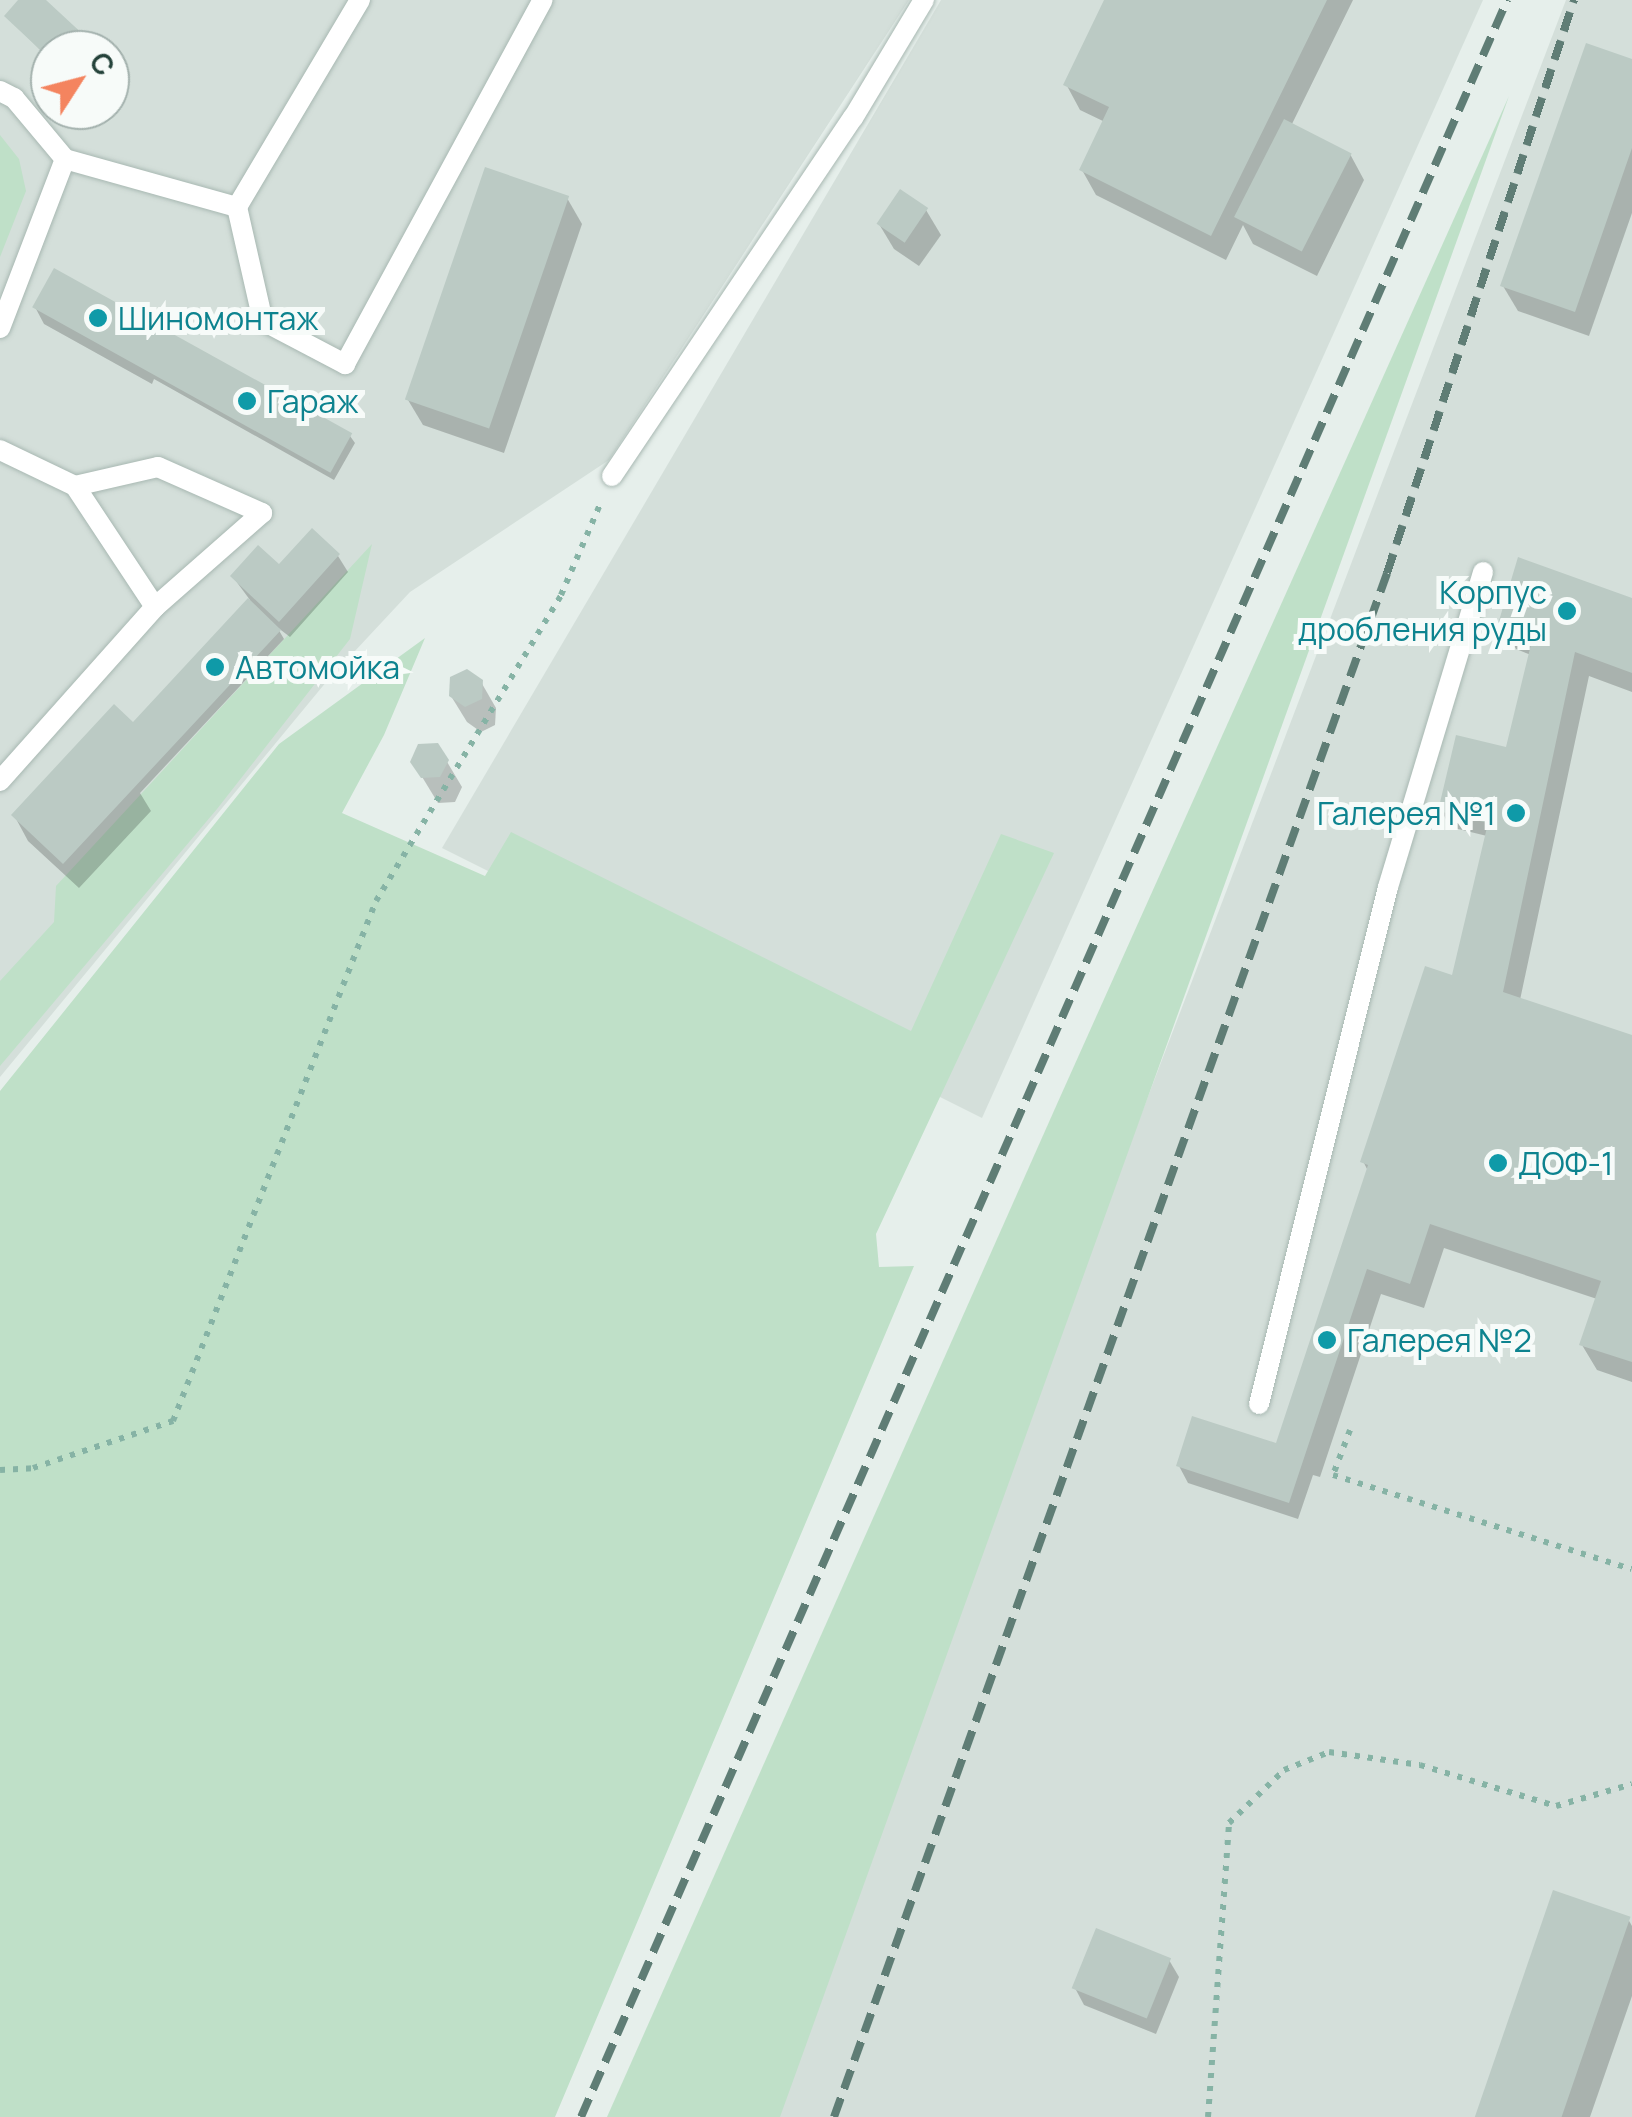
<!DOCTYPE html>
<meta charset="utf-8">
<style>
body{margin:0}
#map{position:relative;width:1632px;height:2117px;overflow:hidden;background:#e6efeb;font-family:Manrope,sans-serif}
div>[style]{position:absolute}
.built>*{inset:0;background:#d4dfda}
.green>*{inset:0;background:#bfe0c8}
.shadow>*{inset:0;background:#0003}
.building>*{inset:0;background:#bbcac4;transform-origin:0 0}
.path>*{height:6px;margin-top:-3px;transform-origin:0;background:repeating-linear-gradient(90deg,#86b3a5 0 5px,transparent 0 13px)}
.roads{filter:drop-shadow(0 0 2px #a8b8b2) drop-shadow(0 0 2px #a8b8b2)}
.lane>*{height:20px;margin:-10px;padding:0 10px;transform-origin:10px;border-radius:10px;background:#fff}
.rail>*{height:8px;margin-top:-4px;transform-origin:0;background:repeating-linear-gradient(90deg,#5f7d75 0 20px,transparent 0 30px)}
.dots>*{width:28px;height:28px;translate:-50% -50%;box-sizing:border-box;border:5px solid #f7fbf9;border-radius:50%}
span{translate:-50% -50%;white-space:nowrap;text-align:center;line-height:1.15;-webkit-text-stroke:10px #f7fbf9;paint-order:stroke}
.culture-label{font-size:32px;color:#0d838f}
.left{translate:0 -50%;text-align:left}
.right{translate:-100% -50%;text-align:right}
.north{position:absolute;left:30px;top:30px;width:100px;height:100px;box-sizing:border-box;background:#f7fbf9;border:2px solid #a3b1ad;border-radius:50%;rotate:54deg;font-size:28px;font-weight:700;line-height:40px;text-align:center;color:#24423a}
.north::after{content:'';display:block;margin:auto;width:35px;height:45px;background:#f4845f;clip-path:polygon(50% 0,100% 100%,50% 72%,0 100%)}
</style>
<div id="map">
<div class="built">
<div style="clip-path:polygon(evenodd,0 0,909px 0,609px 460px,410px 592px,327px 681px,0 1077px,0 0,50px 50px,110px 50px,110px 110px,50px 110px,50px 50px)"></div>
<div style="clip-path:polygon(941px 0,1483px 0,982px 1118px,442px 848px)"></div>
<div style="clip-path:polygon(1566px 0,1632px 0,1632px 2117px,759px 2117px)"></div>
</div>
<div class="green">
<div style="clip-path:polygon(1509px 96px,780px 2117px,607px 2117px,1057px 1104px)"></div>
<div style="clip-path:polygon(0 135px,19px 159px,26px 191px,0 257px)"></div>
<div style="clip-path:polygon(372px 544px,350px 639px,217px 809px,0 1066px,0 981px,54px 922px,56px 886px)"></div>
<div style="clip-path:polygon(425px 638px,384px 735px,342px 813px,485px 876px,511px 832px,911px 1031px,1001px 834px,1054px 853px,876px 1234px,879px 1267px,914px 1266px,555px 2117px,0 2117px,0 1091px,279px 744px)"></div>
</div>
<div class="shadow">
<div style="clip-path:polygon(22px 0,42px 0,90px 47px,50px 50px,50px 60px,7px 16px)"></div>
<div style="clip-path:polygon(1107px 0,1353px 0,1291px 126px,1350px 154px,1364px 180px,1317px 276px,1253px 244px,1243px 225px,1226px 260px,1096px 195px,1082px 170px,1105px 122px,1080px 110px,1066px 84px)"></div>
<div style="clip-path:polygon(1632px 61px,1632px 213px,1589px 336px,1518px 311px,1503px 286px)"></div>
<div style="clip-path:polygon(567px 198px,582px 224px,504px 453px,423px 425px,408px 400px)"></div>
<div style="clip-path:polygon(926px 210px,941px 235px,919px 266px,894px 249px,879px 224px)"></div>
<div style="clip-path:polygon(35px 307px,350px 436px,355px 443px,334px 480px,154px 379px,152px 384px,44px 324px)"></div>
<div style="clip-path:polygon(338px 556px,348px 572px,290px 637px,277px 627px,284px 639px,140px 793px,151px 811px,79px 888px,28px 841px,14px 815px,133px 725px,250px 600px,233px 577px)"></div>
<div style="clip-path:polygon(1632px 600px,1632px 692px,1589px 676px,1520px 1000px,1632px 1037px,1632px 1382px,1597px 1370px,1582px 1345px,1597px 1299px,1444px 1248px,1424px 1308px,1381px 1294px,1320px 1477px,1313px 1475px,1298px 1519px,1188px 1483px,1179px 1466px,1281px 1448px,1368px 1171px,1363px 1161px,1453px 978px,1487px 836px,1450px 827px,1441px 810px,1507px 755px,1531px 655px,1516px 649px,1501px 623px)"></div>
<div style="clip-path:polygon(481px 682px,496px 708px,495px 725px,481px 732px,467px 722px,451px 696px)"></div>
<div style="clip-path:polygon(437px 745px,462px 787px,455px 802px,438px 803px,413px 762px)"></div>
<div style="clip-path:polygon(1628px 1919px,1632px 1926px,1632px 1996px,1590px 2117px,1476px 2117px)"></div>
<div style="clip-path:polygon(1169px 1960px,1179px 1977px,1156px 2034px,1084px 2005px,1075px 1988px)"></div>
</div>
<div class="building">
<div style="clip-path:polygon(18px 0,46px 0,87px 38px,76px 50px,50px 50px,50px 59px,4px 16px)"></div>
<div style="clip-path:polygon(1104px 0,1327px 0,1211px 236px,1079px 170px,1109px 107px,1063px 85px)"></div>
<div style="clip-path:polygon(1586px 43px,1632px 59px,1632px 148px,1575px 312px,1500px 286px)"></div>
<div style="left:1284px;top:119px;width:76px;height:110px;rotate:27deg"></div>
<div style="left:485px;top:167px;width:89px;height:246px;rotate:19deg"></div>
<div style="left:900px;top:189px;width:34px;height:42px;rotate:34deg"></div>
<div style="left:54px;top:268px;width:341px;height:45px;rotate:29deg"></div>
<div style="clip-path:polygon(312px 528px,340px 554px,279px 622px,230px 576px,258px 545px,279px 564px)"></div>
<div style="clip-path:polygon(1518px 557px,1632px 598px,1632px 673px,1575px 652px,1503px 992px,1632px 1035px,1632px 1362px,1579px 1345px,1601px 1281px,1430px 1224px,1410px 1284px,1367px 1269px,1289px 1503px,1176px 1466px,1192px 1416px,1276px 1443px,1368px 1165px,1360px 1162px,1425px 966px,1452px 975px,1488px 823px,1438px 811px,1456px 735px,1506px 747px,1533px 636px,1498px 624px)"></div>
<div style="clip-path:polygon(248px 598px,281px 630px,63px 864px,11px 815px,114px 704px,133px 722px)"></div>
<div style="clip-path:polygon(467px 669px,483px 680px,482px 699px,465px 707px,449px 696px,450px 677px)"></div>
<div style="clip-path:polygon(438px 743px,449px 760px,440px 777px,421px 778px,410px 762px,418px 744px)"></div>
<div style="left:1553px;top:1890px;width:82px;height:241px;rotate:19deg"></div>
<div style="left:1096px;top:1928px;width:81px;height:65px;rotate:22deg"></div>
</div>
<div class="path">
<div style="left:1350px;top:1430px;width:48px;rotate:110.7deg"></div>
<div style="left:1333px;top:1475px;width:313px;rotate:17.5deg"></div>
<div style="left:0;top:1470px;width:33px;rotate:-3deg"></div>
<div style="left:33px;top:1468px;width:148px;rotate:-18.6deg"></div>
<div style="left:173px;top:1421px;width:558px;rotate:-68.68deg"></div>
<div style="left:376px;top:901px;width:358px;rotate:-58.8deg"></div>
<div style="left:561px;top:595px;width:103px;rotate:-66.7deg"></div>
<div style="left:1208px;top:2117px;width:295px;rotate:-85.9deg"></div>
<div style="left:1229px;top:1823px;width:76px;rotate:-43.9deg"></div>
<div style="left:1284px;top:1770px;width:48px;rotate:-21.8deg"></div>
<div style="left:1329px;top:1752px;width:92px;rotate:8.1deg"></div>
<div style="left:1420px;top:1765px;width:142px;rotate:16.8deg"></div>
<div style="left:1556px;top:1806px;width:79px;rotate:-16.1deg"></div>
</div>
<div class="roads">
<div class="lane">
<div style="left:0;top:91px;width:16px;rotate:27deg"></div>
<div style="left:14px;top:98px;width:80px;rotate:50.1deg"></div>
<div style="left:65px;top:159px;width:181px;rotate:111deg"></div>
<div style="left:65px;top:159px;width:179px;rotate:15.6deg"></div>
<div style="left:237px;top:207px;width:117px;rotate:77.2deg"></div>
<div style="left:263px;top:321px;width:93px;rotate:27.7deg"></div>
<div style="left:345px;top:364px;width:414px;rotate:-61.5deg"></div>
<div style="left:237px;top:207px;width:241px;rotate:-59.3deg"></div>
<div style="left:0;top:450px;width:83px;rotate:25.6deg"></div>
<div style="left:75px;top:486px;width:145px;rotate:56.5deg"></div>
<div style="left:155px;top:607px;width:233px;rotate:131.7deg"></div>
<div style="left:612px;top:476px;width:432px;rotate:-56.1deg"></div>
<div style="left:853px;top:118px;width:138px;rotate:-59deg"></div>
<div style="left:75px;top:486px;width:85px;rotate:-12.9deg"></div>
<div style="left:158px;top:467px;width:114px;rotate:23.9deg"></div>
<div style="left:262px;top:513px;width:142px;rotate:138.7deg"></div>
<div style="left:1259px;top:1404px;width:533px;rotate:-75.99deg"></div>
<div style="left:1388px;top:887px;width:329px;rotate:-73.2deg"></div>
</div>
</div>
<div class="rail">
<div style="left:581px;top:2117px;width:2311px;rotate:-66.37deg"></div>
<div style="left:834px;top:2117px;width:1640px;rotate:-70.29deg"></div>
<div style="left:1387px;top:573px;width:603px;rotate:-71.93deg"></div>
</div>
<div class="dots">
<div style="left:98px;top:318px;background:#0f9aa8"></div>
<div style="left:247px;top:401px;background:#0f9aa8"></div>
<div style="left:1567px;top:611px;background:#0f9aa8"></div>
<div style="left:215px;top:667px;background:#0f9aa8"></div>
<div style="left:1516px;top:813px;background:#0f9aa8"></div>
<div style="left:1498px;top:1163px;background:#0f9aa8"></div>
<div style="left:1327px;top:1340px;background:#0f9aa8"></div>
</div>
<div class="culture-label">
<span class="left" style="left:118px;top:318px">Шиномонтаж</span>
<span class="left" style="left:267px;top:401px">Гараж</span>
<span class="right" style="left:1547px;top:611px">Корпус<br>дробления руды</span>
<span class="left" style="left:235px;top:667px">Автомойка</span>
<span class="right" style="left:1496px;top:813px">Галерея №1</span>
<span class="left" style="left:1518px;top:1163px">ДОФ-1</span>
<span class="left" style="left:1347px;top:1340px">Галерея №2</span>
</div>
<div class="north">С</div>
</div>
